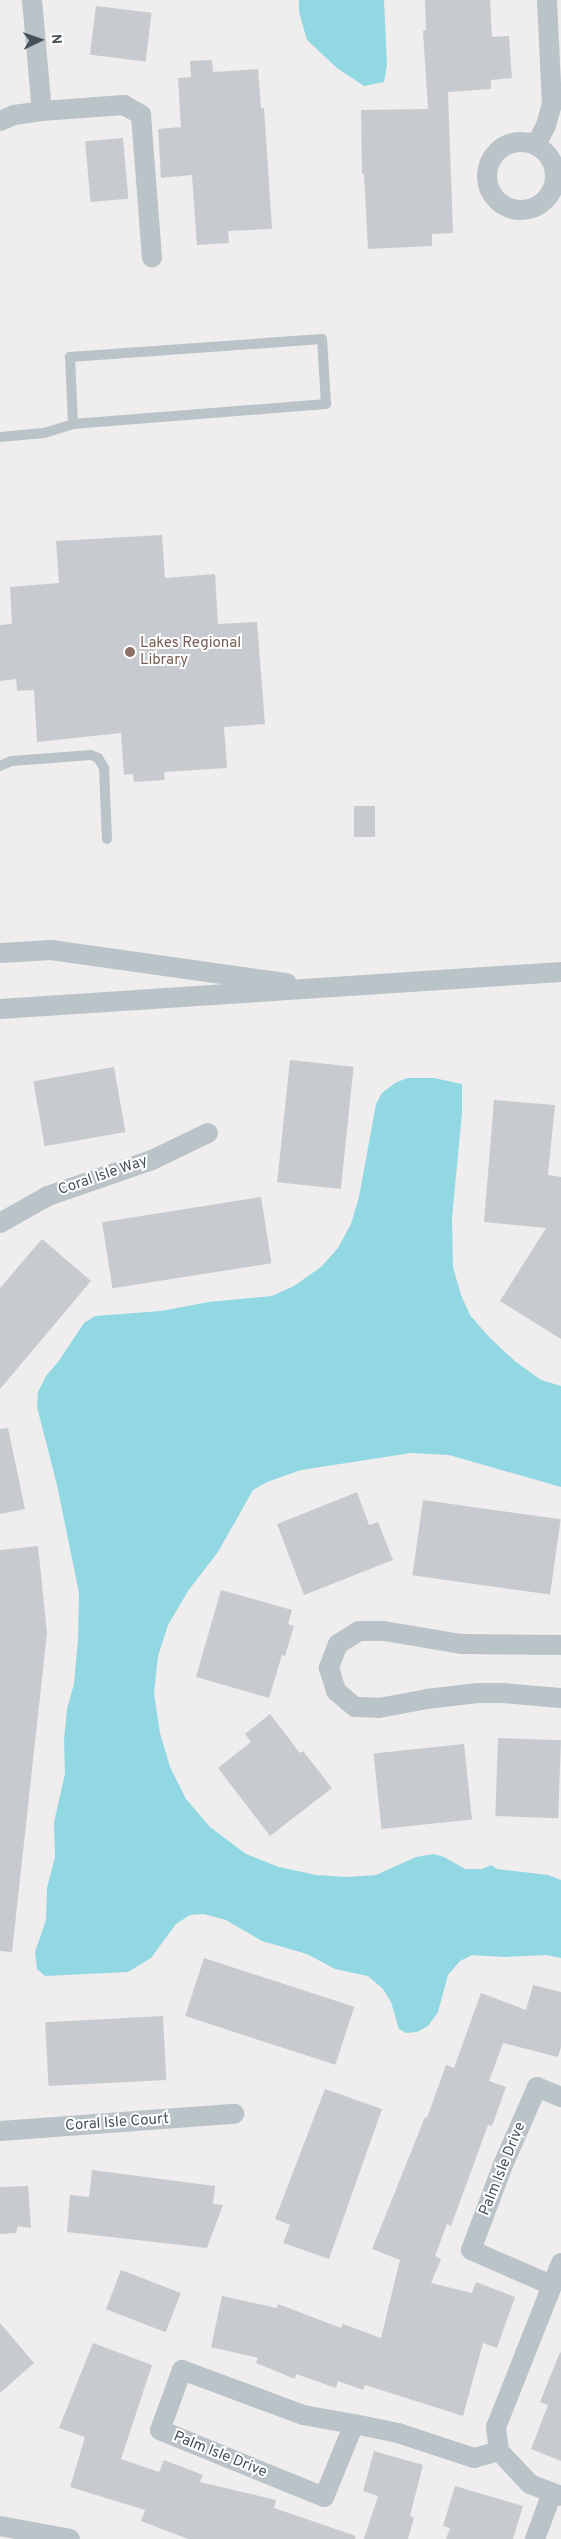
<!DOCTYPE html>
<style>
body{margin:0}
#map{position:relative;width:561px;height:2539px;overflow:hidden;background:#efeded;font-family:Overpass,sans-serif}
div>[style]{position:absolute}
.water>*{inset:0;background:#91d8e2}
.building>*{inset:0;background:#c7cbcf;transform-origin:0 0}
.service>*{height:10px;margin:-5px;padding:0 5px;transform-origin:5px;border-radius:5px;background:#bac3c8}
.minor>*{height:20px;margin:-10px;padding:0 10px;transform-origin:10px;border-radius:10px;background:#bac3c8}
.minor>.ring{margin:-10px;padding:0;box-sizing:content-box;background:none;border:20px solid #bac3c8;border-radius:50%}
.dots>*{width:14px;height:14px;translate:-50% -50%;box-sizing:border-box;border:2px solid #fff;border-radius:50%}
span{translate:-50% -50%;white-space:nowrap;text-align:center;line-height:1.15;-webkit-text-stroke:4px #fff;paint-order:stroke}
.education-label{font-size:15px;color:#785e54}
.left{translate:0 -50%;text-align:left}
.street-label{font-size:15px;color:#475258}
.north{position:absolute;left:15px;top:15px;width:50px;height:50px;-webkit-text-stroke:4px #fff;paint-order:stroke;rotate:87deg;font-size:14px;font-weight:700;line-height:20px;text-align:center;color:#475258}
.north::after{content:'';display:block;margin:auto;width:18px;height:22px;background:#475258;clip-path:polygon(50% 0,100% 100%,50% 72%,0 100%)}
</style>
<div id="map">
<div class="water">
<div style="clip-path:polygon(299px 0,384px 0,387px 65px,384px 82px,364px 86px,337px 68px,307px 40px,299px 12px)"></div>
<div style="clip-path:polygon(407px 1078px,434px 1078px,462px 1084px,462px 1113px,452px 1218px,453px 1267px,461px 1295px,470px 1315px,490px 1338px,516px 1362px,541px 1380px,561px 1386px,561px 1487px,449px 1455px,411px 1453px,301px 1470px,267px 1482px,253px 1490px,218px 1552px,188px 1591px,168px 1625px,158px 1656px,154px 1693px,160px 1733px,170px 1767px,186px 1799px,210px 1827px,246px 1854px,279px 1867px,316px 1875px,347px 1877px,376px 1875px,416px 1857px,434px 1854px,444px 1857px,465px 1869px,482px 1869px,491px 1865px,497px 1869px,548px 1875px,561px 1880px,561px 1958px,546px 1955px,504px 1957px,472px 1955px,460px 1961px,448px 1975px,438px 2012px,428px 2026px,417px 2032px,406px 2033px,399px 2029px,391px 2002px,383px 1989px,368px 1976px,335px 1969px,307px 1954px,262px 1941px,226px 1920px,204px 1914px,190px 1915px,176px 1924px,151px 1958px,128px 1972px,45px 1976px,37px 1969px,35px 1952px,46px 1920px,47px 1888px,55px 1857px,54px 1822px,65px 1774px,64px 1740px,67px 1709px,74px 1684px,78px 1639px,79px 1593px,57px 1485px,37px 1407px,38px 1392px,46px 1376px,58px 1362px,84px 1323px,95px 1316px,161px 1311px,209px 1302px,272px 1296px,294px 1286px,321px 1267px,338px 1248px,351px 1224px,359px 1197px,376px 1104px,382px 1093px,395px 1083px)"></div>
</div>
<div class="building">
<div style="clip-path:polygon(425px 0,490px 0,492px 37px,509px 36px,512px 78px,491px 80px,491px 89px,448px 92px,453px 233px,432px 234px,432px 246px,368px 249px,364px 174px,362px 174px,361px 110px,428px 109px,423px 31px,426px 30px)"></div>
<div style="left:96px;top:6px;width:56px;height:49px;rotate:7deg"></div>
<div style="clip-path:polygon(212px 60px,213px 72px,258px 69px,261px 108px,264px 108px,272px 229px,228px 231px,229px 243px,197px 245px,192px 175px,161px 178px,158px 129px,181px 127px,178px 78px,191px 77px,190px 61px)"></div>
<div style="left:123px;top:138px;width:61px;height:38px;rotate:85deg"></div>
<div style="clip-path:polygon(162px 535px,165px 578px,215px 574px,218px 624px,257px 622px,265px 724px,224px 727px,227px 768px,164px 772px,165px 780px,134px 782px,133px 774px,124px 775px,121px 733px,37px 742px,34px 690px,17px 691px,16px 679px,0 681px,0 625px,12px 624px,10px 587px,59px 583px,56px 541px)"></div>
<div style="left:354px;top:806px;width:21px;height:31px"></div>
<div style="left:290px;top:1060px;width:64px;height:123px;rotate:6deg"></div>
<div style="left:114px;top:1067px;width:66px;height:82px;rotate:80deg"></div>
<div style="clip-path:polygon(494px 1100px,555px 1105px,548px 1175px,561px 1177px,561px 1339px,500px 1301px,546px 1228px,484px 1222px)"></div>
<div style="left:261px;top:1197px;width:67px;height:161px;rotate:81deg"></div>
<div style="clip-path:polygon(42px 1239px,91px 1281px,0 1389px,0 1288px)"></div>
<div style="clip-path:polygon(8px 1428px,25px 1509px,0 1514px,0 1429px)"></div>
<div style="clip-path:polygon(357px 1492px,369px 1525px,378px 1522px,393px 1560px,304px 1595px,277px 1524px)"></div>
<div style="left:423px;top:1500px;width:139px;height:76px;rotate:8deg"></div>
<div style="clip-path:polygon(38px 1546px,47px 1633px,12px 1952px,0 1951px,0 1550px)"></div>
<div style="clip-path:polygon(221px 1590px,292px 1610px,288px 1624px,294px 1626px,285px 1656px,282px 1655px,269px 1698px,196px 1677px)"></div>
<div style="clip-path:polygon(270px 1714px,300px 1753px,303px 1751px,332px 1788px,270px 1836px,218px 1768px,251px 1742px,245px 1734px)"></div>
<div style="left:498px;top:1738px;width:63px;height:78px;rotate:2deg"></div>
<div style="left:464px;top:1744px;width:76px;height:91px;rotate:84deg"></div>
<div style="left:204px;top:1958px;width:158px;height:61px;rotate:18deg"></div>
<div style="clip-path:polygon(533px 1985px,561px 1992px,561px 2047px,558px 2057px,503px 2043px,489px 2081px,506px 2087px,492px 2126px,488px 2125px,451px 2226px,447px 2224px,435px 2256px,441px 2259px,431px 2283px,472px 2293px,476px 2282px,515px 2297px,497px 2348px,483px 2343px,463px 2416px,365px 2385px,363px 2390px,338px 2381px,336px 2388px,296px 2374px,295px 2379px,256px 2363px,258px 2358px,211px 2347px,222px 2296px,277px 2308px,278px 2304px,341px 2328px,343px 2324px,381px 2338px,400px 2260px,372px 2249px,425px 2117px,427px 2118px,446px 2065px,454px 2068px,481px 1993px,526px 2010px)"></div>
<div style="left:163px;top:2016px;width:64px;height:118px;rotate:87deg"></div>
<div style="clip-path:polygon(325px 2089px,382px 2109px,329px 2259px,283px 2243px,290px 2225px,275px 2219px)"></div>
<div style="clip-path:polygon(92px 2170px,215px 2186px,213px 2204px,223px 2205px,207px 2248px,67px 2232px,70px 2195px,89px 2197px)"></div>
<div style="clip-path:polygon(28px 2186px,31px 2228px,18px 2226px,16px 2233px,0 2234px,0 2187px)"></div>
<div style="left:121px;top:2270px;width:64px;height:42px;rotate:21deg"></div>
<div style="clip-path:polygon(0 2323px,34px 2363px,0 2393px)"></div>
<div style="clip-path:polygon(93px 2343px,152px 2365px,121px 2459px,159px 2472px,164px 2460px,203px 2475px,200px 2482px,276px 2500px,274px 2508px,356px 2536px,355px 2539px,188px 2539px,141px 2521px,145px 2510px,70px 2487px,85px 2437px,59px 2428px)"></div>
<div style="clip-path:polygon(560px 2352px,561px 2353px,561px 2461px,531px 2449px,548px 2405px,540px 2402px)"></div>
<div style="clip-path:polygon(374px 2451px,423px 2465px,410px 2516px,414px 2518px,408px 2539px,364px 2539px,378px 2496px,363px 2491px)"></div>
<div style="clip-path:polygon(455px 2486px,523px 2506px,513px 2539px,446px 2539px,450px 2528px,443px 2526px)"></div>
</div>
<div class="service">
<div style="left:0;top:437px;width:44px;rotate:-5.2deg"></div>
<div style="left:44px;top:433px;width:30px;rotate:-17deg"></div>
<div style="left:73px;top:424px;width:254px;rotate:-4.5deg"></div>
<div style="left:326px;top:404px;width:65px;rotate:-93.5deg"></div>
<div style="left:322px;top:339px;width:253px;rotate:175.9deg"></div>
<div style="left:70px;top:357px;width:67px;rotate:87.4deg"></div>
<div style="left:0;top:766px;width:13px;rotate:-23deg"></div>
<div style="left:12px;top:761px;width:79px;rotate:-4.3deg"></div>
<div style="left:91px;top:755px;width:8px;rotate:23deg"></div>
<div style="left:98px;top:758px;width:12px;rotate:59deg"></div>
<div style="left:104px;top:768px;width:71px;rotate:87.6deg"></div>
</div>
<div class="minor">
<div style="left:32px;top:0;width:111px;rotate:84.9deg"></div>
<div style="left:0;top:121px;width:15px;rotate:-23deg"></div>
<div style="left:14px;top:115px;width:28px;rotate:-8deg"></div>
<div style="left:42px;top:111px;width:82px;rotate:-4.2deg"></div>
<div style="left:124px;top:105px;width:20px;rotate:30deg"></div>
<div style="left:141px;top:115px;width:143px;rotate:85.6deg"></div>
<div class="ring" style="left:487px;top:142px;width:48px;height:48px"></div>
<div style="left:536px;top:145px;width:22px;rotate:-63deg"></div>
<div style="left:546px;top:125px;width:22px;rotate:-74deg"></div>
<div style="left:552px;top:104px;width:104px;rotate:-92.8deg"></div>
<div style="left:0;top:953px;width:51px;rotate:-3.4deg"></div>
<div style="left:51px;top:950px;width:238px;rotate:8deg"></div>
<div style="left:0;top:1009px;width:562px;rotate:-3.77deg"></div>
<div style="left:0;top:1223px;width:55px;rotate:-29.4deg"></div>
<div style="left:48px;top:1196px;width:110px;rotate:-19.1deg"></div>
<div style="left:152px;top:1160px;width:62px;rotate:-25.7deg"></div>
<div style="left:561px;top:1645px;width:100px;rotate:-179.4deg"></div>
<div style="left:461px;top:1644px;width:78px;rotate:-170.4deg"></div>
<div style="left:384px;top:1631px;width:25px;rotate:180deg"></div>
<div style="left:359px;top:1631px;width:25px;rotate:148deg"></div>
<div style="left:338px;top:1644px;width:26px;rotate:111deg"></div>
<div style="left:329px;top:1668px;width:24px;rotate:73deg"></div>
<div style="left:336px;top:1691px;width:25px;rotate:40deg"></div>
<div style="left:355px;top:1707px;width:24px;rotate:2deg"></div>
<div style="left:379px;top:1708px;width:49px;rotate:-10.6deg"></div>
<div style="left:427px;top:1699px;width:51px;rotate:-6.7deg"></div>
<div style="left:478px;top:1693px;width:25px"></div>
<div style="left:503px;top:1693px;width:58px;rotate:4.9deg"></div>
<div style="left:0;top:2131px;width:235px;rotate:-4.2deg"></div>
<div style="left:561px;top:2263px;width:176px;rotate:111.6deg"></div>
<div style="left:496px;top:2427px;width:24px;rotate:83deg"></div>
<div style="left:499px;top:2451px;width:45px;rotate:46.8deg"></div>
<div style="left:530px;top:2484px;width:33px;rotate:21deg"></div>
<div style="left:551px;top:2285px;width:87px;rotate:-156.4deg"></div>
<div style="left:471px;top:2250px;width:91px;rotate:-69.4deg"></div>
<div style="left:503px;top:2165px;width:85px;rotate:-66.4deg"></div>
<div style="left:537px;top:2087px;width:26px;rotate:23deg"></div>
<div style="left:182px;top:2370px;width:129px;rotate:20.4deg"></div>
<div style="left:303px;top:2415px;width:52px;rotate:10deg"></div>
<div style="left:354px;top:2424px;width:79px;rotate:112.3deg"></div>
<div style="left:324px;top:2497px;width:177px;rotate:-157.8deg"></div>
<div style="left:160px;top:2430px;width:64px;rotate:-69.9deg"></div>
<div style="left:354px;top:2424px;width:45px;rotate:11.6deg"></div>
<div style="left:398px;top:2433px;width:80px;rotate:18.2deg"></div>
<div style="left:474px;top:2458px;width:26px;rotate:-16deg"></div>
<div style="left:0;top:2526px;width:71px;rotate:10.5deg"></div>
<div style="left:535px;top:2539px;width:49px;rotate:-69.7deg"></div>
</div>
<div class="dots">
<div style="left:130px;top:652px;background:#8d6e63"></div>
</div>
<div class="education-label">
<span class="left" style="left:140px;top:652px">Lakes Regional<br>Library</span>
</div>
<div class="street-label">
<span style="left:103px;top:1176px;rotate:-19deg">Coral Isle Way</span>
<span style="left:117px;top:2123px;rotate:-4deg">Coral Isle Court</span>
<span style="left:503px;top:2169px;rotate:-68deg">Palm Isle Drive</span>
<span style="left:220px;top:2455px;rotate:22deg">Palm Isle Drive</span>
</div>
<div class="north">N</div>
</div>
